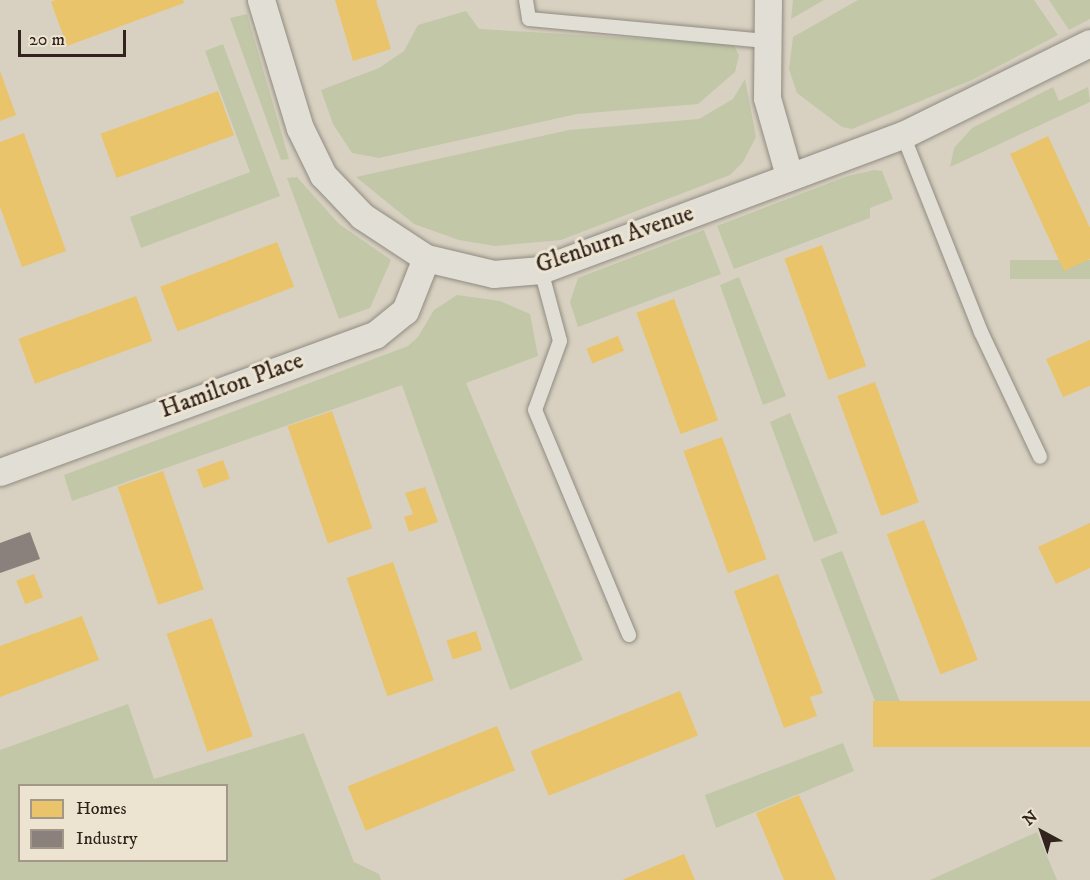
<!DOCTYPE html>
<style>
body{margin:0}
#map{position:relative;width:1090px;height:880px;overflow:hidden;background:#d8d1c1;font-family:"IM FELL DW Pica",serif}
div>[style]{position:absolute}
.green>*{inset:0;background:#c1c7a7;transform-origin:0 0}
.homes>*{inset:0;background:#e9c46a;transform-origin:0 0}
.industry>*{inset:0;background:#8a817c}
.roads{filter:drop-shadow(0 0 2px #908b81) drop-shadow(0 0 2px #908b81)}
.service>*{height:14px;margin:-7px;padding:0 7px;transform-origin:7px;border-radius:7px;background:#e1ded6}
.minor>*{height:27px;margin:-13.5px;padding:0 13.5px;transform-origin:13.5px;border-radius:13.5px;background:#e1ded6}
span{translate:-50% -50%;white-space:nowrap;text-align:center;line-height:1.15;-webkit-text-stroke:6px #ece4d1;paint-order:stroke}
.street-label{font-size:24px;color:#32241d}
.legend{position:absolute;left:18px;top:784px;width:210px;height:78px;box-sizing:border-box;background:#ece4d1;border:2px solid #a29789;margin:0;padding:8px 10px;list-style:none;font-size:18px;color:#32241d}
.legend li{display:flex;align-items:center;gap:12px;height:30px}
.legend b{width:30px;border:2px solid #a29789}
.north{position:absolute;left:1012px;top:802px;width:60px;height:60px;-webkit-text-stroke:4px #ece4d1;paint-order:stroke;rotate:320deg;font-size:16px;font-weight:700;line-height:24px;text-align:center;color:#32241d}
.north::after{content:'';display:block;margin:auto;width:21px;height:27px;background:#32241d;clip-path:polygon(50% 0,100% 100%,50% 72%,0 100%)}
.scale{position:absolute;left:18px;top:30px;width:108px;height:27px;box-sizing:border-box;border:3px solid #32241d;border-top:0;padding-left:8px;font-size:18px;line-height:21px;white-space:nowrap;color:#32241d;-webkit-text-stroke:4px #ece4d1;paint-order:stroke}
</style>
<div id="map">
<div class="green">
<div style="clip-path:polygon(793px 0,824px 0,791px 19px)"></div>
<div style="clip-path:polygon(858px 0,1034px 0,1058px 35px,972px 80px,852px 129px,842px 127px,797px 93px,789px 69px,793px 37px)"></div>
<div style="clip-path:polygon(1049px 0,1090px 0,1090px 19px,1069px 30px)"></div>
<div style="clip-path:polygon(466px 11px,479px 29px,733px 44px,739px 55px,735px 72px,698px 104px,577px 114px,379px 158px,352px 153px,333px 124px,321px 90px,379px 68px,404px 51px,418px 25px)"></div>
<div style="clip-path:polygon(247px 14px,289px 159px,281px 160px,230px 18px)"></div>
<div style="clip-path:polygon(223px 44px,280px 196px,141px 248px,130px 217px,250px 172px,205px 51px)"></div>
<div style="clip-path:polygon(745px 79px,756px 137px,743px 162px,730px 175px,561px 240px,495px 246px,459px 240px,414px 224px,356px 177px,569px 130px,699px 119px,733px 99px)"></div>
<div style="clip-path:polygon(1053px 87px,1059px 101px,1088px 87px,1090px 102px,950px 167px,954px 148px,972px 128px)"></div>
<div style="clip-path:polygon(874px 170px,882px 171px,893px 199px,870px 208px,870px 218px,734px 269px,717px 226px,848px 176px)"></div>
<div style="clip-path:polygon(297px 177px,339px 224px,391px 260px,370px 308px,339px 319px,287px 178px)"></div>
<div style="clip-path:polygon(704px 230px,721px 274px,578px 327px,570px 302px,578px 278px)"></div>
<div style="left:1090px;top:260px;width:19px;height:80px;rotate:90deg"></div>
<div style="clip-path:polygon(739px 277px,786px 396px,763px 405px,720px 285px)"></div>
<div style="clip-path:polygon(457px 295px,500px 301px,530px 314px,538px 356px,466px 383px,583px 660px,510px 690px,402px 385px,72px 501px,64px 475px,408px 346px,418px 337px,434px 310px)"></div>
<div style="clip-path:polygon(790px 413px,838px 533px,814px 542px,770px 422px)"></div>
<div style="left:842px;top:551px;width:162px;height:23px;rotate:69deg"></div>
<div style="clip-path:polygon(evenodd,128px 704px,154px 779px,304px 733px,354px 862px,379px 874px,381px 880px,0 880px,0 750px,128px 704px,20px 786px,226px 786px,226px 860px,20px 860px,20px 786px)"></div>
<div style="clip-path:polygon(843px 743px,854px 771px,716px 828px,705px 795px)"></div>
<div style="clip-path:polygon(1037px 832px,1057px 880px,930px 880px)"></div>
</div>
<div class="homes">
<div style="clip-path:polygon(55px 0,183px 0,184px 3px,67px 46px,51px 2px)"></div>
<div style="clip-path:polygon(335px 0,376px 0,391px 49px,353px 61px)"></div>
<div style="clip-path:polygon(0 71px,16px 115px,0 121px)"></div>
<div style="left:218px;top:91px;width:47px;height:125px;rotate:70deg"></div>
<div style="clip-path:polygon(24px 133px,66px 251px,22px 267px,0 207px,0 142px)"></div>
<div style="clip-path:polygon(1048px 136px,1090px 228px,1090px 259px,1064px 271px,1010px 154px)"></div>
<div style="left:277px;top:242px;width:48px;height:125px;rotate:69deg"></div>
<div style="left:822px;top:245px;width:129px;height:40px;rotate:70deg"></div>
<div style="left:136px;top:296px;width:48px;height:125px;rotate:70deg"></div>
<div style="left:674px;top:299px;width:129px;height:40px;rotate:70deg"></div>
<div style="left:618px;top:336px;width:16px;height:34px;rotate:68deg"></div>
<div style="clip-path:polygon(1090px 340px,1090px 386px,1063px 397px,1046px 359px)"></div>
<div style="left:875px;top:382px;width:128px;height:40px;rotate:70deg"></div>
<div style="left:332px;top:411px;width:124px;height:47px;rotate:71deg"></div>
<div style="left:722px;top:437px;width:130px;height:41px;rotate:70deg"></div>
<div style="left:223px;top:460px;width:20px;height:28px;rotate:70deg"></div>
<div style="left:163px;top:471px;width:125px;height:48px;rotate:71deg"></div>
<div style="clip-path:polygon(425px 487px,438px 522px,409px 532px,404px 517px,413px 514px,405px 493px)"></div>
<div style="left:924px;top:520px;width:150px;height:40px;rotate:69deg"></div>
<div style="clip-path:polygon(1090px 523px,1090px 568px,1056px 584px,1038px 547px)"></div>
<div style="left:393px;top:562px;width:125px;height:49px;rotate:71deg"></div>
<div style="left:34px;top:574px;width:25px;height:19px;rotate:69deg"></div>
<div style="clip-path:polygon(778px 574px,823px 693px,810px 697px,817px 716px,784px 728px,734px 591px)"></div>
<div style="clip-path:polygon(82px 616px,99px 660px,0 697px,0 646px)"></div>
<div style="left:212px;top:618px;width:125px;height:48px;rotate:71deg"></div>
<div style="left:476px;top:631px;width:20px;height:31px;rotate:72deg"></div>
<div style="left:680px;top:691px;width:48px;height:161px;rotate:68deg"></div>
<div style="left:1090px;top:701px;width:46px;height:217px;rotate:90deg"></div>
<div style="left:497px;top:726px;width:48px;height:161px;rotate:68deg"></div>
<div style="clip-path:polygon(799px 795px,811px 822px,836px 880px,784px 880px,756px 813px)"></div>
<div style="clip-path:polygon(684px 854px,695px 880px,622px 880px,655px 866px)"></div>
</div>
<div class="industry">
<div style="clip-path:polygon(30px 532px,40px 559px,0 573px,0 543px)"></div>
</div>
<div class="roads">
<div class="service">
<div style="left:526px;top:0;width:19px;rotate:81deg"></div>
<div style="left:529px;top:19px;width:238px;rotate:5.3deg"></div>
<div style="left:903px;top:135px;width:212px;rotate:68.4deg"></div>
<div style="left:981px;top:332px;width:138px;rotate:64.7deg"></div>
<div style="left:541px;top:270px;width:73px;rotate:75deg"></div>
<div style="left:560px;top:341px;width:73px;rotate:109.9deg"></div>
<div style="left:535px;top:410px;width:244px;rotate:67.3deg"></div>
</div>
<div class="minor">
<div style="left:261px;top:0;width:134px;rotate:73.1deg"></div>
<div style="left:300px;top:128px;width:52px;rotate:63.9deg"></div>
<div style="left:323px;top:175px;width:57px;rotate:46.4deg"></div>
<div style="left:362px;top:216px;width:77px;rotate:33.3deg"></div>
<div style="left:426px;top:258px;width:69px;rotate:13.4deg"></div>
<div style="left:493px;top:274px;width:48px;rotate:-4.8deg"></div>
<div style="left:541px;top:270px;width:386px;rotate:-20.5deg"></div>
<div style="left:903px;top:135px;width:208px;rotate:-26.2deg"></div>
<div style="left:768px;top:0;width:98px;rotate:90.6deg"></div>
<div style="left:767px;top:98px;width:80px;rotate:74.1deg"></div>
<div style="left:0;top:472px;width:399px;rotate:-20.1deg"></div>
<div style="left:375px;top:335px;width:38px;rotate:-39deg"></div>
<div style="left:405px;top:311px;width:57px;rotate:-68.4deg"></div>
</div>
</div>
<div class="street-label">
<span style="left:615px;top:240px;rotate:-19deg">Glenburn Avenue</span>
<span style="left:232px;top:386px;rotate:-20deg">Hamilton Place</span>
</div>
<ul class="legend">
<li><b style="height:16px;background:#e9c46a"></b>Homes</li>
<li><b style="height:16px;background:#8a817c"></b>Industry</li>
</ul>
<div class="north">N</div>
<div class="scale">20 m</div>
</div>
